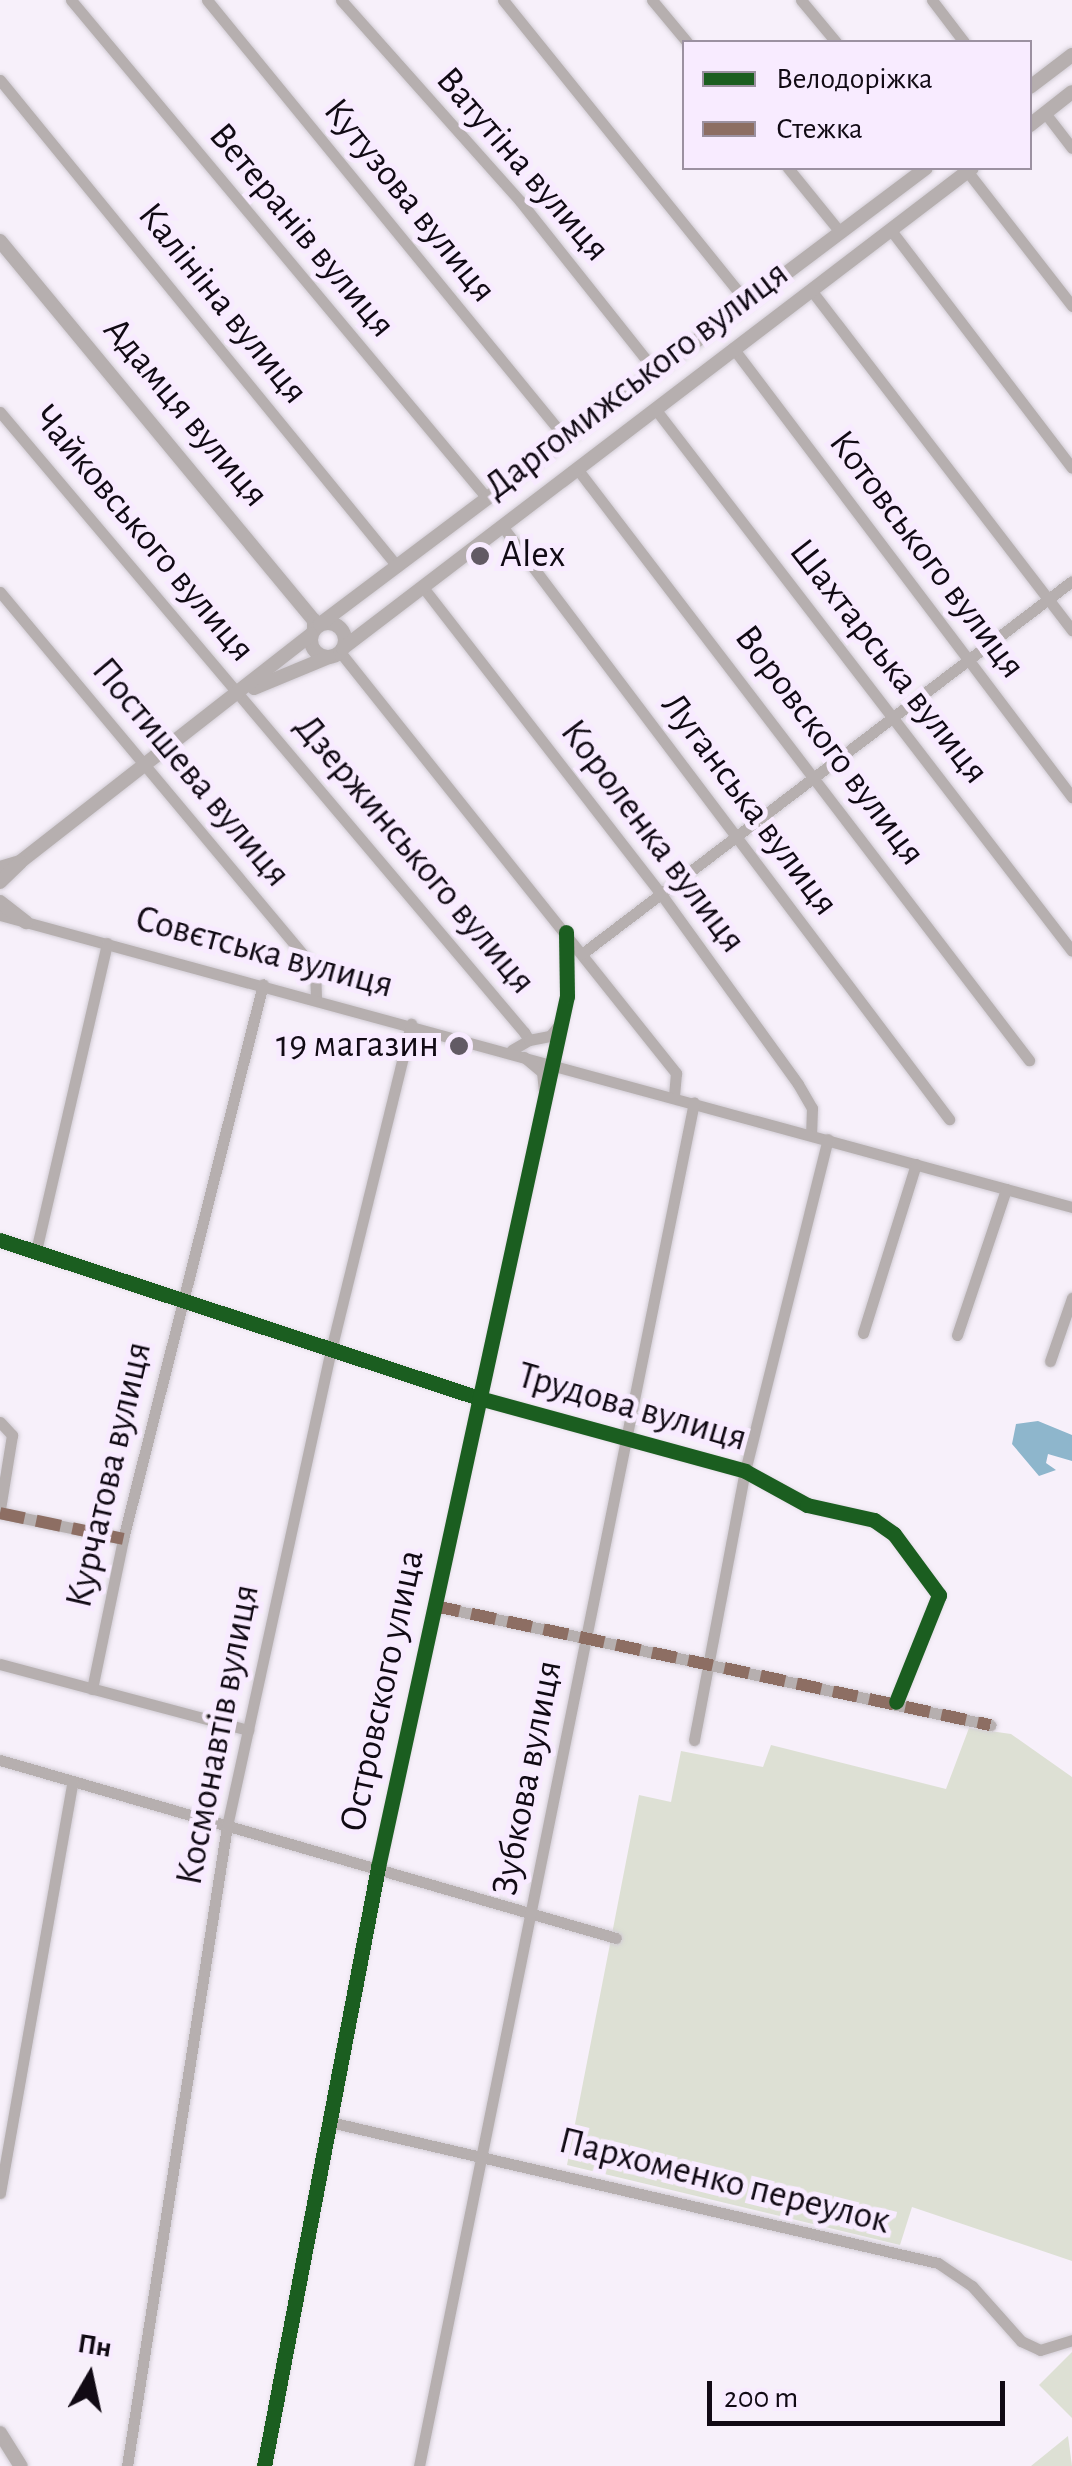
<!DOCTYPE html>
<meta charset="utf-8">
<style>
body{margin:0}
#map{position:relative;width:1072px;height:2466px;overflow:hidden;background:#f7f0fa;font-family:"Alegreya Sans",sans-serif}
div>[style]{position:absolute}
.green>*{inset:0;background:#dde0d4}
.water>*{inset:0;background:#8eb6cc}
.roads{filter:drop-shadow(0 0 2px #d1ccd4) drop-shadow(0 0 2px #d1ccd4)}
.minor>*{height:11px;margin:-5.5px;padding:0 5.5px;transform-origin:5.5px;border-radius:5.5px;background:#b6afaf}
.tertiary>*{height:14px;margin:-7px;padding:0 7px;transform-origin:7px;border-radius:7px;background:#b6afaf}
.tertiary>.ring{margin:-7px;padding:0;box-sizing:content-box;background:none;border:14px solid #b6afaf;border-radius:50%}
.quiet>*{height:12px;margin-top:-6px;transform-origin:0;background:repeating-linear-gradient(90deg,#8d6e63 0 25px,transparent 0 37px)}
.cycleway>*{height:15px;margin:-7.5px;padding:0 7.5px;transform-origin:7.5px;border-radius:7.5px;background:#1b5e20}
.dots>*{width:28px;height:28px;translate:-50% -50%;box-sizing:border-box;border:5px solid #f8ebff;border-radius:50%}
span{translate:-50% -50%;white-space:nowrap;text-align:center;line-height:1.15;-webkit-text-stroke:10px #f8ebff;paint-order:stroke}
.street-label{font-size:38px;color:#110a14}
.poi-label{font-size:38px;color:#110a14}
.left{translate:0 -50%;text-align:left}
.right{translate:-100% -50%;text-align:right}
.legend{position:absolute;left:682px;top:40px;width:350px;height:130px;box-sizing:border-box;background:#f8ebff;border:2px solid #9c91a1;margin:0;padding:12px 18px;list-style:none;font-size:30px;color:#110a14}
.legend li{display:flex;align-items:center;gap:20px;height:50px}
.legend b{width:50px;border:2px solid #9c91a1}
.north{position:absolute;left:40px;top:2326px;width:100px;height:100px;-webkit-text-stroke:8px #f8ebff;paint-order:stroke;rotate:9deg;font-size:28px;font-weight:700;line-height:40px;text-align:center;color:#110a14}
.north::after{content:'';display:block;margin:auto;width:35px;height:45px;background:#110a14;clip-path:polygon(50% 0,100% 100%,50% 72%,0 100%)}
.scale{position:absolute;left:707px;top:2381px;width:298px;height:45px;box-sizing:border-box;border:5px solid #110a14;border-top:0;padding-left:12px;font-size:30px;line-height:35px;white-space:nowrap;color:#110a14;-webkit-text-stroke:8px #f8ebff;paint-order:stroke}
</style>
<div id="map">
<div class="green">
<div style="clip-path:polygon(969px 1728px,1011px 1734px,1072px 1777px,1072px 2261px,912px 2207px,900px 2245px,567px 2165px,639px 1795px,671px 1802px,681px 1751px,763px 1767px,771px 1745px,946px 1789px)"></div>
<div style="clip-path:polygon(1072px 2352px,1072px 2418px,1039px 2385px)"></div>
<div style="clip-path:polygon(1068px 2436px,1072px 2466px,1031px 2466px)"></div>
</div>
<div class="water">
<div style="clip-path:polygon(1038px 1421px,1072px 1435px,1072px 1461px,1048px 1454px,1046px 1463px,1056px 1470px,1039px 1476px,1012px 1444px,1016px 1424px)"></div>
</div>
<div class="roads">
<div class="minor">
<div style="left:71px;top:0;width:649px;rotate:50.13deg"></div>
<div style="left:207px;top:0;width:567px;rotate:50.72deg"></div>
<div style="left:341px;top:0;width:269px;rotate:48.3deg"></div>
<div style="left:520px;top:201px;width:217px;rotate:51.5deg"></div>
<div style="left:503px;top:0;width:388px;rotate:51.1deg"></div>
<div style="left:652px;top:0;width:55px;rotate:50.2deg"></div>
<div style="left:801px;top:0;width:55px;rotate:50.2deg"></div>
<div style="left:932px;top:0;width:53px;rotate:52.7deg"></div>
<div style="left:0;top:80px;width:628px;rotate:50.76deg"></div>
<div style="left:1045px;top:113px;width:44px;rotate:52.4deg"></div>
<div style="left:788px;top:168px;width:82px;rotate:50.9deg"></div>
<div style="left:967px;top:171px;width:171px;rotate:52.1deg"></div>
<div style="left:890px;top:229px;width:300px;rotate:52.7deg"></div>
<div style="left:811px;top:290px;width:429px;rotate:52.5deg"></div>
<div style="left:733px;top:348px;width:563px;rotate:52.95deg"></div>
<div style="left:656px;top:410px;width:682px;rotate:52.44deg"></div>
<div style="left:0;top:412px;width:812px;rotate:49.8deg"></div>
<div style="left:524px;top:1032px;width:9px;rotate:58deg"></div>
<div style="left:529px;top:1040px;width:20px;rotate:150deg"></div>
<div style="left:578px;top:470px;width:743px;rotate:52.61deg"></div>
<div style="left:502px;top:526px;width:743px;rotate:52.99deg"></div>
<div style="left:422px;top:586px;width:390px;rotate:52.2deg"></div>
<div style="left:661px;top:894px;width:234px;rotate:54.2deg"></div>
<div style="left:798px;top:1084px;width:28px;rotate:60deg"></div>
<div style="left:812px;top:1108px;width:26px;rotate:92deg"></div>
<div style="left:0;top:592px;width:491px;rotate:50.1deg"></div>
<div style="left:315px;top:969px;width:29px;rotate:88deg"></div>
<div style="left:340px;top:652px;width:539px;rotate:51.41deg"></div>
<div style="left:676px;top:1073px;width:23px;rotate:95deg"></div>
<div style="left:0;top:915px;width:1111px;rotate:15.24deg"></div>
<div style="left:583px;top:953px;width:614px;rotate:-37.26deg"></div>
<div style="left:529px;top:1040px;width:21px;rotate:-11deg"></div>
<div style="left:550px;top:1036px;width:14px;rotate:-51deg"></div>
<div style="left:524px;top:1057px;width:23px;rotate:40deg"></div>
<div style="left:542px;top:1072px;width:18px;rotate:84deg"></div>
<div style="left:0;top:1240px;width:504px;rotate:18.26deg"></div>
<div style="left:479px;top:1398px;width:276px;rotate:15.3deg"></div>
<div style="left:745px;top:1471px;width:71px;rotate:28.7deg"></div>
<div style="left:807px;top:1505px;width:69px;rotate:12.6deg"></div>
<div style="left:874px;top:1520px;width:24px;rotate:35deg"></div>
<div style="left:894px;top:1534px;width:76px;rotate:53.6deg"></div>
<div style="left:939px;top:1595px;width:115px;rotate:111.9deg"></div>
<div style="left:36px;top:1251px;width:316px;rotate:-77deg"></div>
<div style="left:863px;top:1333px;width:177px;rotate:-72.6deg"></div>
<div style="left:957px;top:1335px;width:154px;rotate:-71.4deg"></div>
<div style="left:1050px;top:1361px;width:67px;rotate:-70.8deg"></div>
<div style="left:0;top:1422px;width:18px;rotate:47deg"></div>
<div style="left:12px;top:1435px;width:75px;rotate:99.2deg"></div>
<div style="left:0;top:1513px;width:126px;rotate:11.9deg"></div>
<div style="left:435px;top:1606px;width:568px;rotate:12.1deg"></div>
<div style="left:0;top:1664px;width:257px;rotate:14.9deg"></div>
<div style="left:92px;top:1689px;width:153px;rotate:-78.3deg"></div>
<div style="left:123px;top:1539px;width:572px;rotate:-75.84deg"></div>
<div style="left:694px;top:1740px;width:274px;rotate:-79.3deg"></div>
<div style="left:745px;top:1471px;width:342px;rotate:-76deg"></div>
<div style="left:0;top:1760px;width:641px;rotate:16.12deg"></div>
<div style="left:330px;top:2122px;width:624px;rotate:13.06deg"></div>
<div style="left:938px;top:2263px;width:41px;rotate:34.1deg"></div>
<div style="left:972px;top:2286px;width:74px;rotate:48.3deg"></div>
<div style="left:1021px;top:2341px;width:21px;rotate:25deg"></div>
<div style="left:1040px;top:2350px;width:34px;rotate:-17deg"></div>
<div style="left:0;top:2193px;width:418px;rotate:-80deg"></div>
<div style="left:127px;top:2466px;width:648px;rotate:-81.12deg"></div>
<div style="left:227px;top:1826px;width:487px;rotate:-77.7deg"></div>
<div style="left:331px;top:1350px;width:336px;rotate:-76.2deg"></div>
<div style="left:264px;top:2466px;width:610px;rotate:-79.22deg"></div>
<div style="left:378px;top:1867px;width:891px;rotate:-77.76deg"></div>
<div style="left:567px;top:996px;width:64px;rotate:-90.9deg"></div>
<div style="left:419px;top:2466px;width:1391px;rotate:-78.6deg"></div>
</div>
<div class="tertiary">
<div style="left:1030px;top:87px;width:53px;rotate:-37.3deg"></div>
<div style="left:1030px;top:125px;width:53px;rotate:-38.2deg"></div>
<div style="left:0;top:241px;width:492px;rotate:50.4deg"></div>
<div style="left:314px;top:620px;width:9px;rotate:90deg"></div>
<div class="ring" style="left:311px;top:623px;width:20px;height:20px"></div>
<div style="left:320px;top:624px;width:758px;rotate:-36.96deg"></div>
<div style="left:343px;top:648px;width:791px;rotate:-37.35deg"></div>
<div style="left:254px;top:688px;width:81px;rotate:-22.5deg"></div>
<div style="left:0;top:868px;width:21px;rotate:-17deg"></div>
<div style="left:20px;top:862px;width:369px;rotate:-38deg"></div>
<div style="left:0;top:882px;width:28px;rotate:-44deg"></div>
<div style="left:0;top:902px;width:33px;rotate:38deg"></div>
<div style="left:0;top:2433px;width:39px;rotate:58deg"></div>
</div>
</div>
<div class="quiet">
<div style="left:0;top:1513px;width:126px;rotate:11.9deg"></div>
<div style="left:435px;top:1606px;width:568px;rotate:12.1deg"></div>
</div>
<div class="cycleway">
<div style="left:0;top:1240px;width:504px;rotate:18.26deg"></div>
<div style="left:479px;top:1398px;width:276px;rotate:15.3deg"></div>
<div style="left:745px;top:1471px;width:71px;rotate:28.7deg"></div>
<div style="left:807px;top:1505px;width:69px;rotate:12.6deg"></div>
<div style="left:874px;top:1520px;width:24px;rotate:35deg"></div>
<div style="left:894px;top:1534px;width:76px;rotate:53.6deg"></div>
<div style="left:939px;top:1595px;width:115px;rotate:111.9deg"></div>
<div style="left:264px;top:2466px;width:610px;rotate:-79.22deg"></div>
<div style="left:378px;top:1867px;width:891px;rotate:-77.76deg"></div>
<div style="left:567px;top:996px;width:64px;rotate:-90.9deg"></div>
</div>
<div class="dots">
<div style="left:480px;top:556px;background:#625a64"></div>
<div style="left:459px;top:1046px;background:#625a64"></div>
</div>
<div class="street-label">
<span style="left:522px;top:165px;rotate:49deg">Ватутіна вулиця</span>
<span style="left:409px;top:201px;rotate:51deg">Кутузова вулиця</span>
<span style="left:301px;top:231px;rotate:50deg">Ветеранів вулиця</span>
<span style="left:222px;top:304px;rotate:51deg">Калініна вулиця</span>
<span style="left:637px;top:381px;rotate:-37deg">Даргомижського вулиця</span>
<span style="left:185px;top:413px;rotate:50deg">Адамця вулиця</span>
<span style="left:143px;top:534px;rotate:50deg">Чайковського вулиця</span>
<span style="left:926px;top:555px;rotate:53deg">Котовського вулиця</span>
<span style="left:888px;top:662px;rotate:52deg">Шахтарська вулиця</span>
<span style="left:829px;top:746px;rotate:53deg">Воровского вулиця</span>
<span style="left:190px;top:773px;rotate:50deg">Постишева вулиця</span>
<span style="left:749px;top:805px;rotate:53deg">Луганська вулиця</span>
<span style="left:652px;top:837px;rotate:53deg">Короленка вулиця</span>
<span style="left:414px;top:855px;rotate:50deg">Дзержинського вулиця</span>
<span style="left:264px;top:953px;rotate:15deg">Совєтська вулиця</span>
<span style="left:632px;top:1408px;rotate:16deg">Трудова вулиця</span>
<span style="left:110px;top:1475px;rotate:-77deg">Курчатова вулиця</span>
<span style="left:383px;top:1691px;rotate:-78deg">Островского улица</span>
<span style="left:219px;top:1735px;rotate:-79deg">Космонавтів вулиця</span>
<span style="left:528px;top:1778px;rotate:-79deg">Зубкова вулиця</span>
<span style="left:724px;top:2182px;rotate:14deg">Пархоменко переулок</span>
</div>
<div class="poi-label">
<span class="left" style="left:500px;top:556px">Alex</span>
<span class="right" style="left:439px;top:1046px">19 магазин</span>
</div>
<ul class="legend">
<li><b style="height:12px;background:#1b5e20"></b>Велодоріжка</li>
<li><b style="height:12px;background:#8d6e63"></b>Стежка</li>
</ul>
<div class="north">Пн</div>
<div class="scale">200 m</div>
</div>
